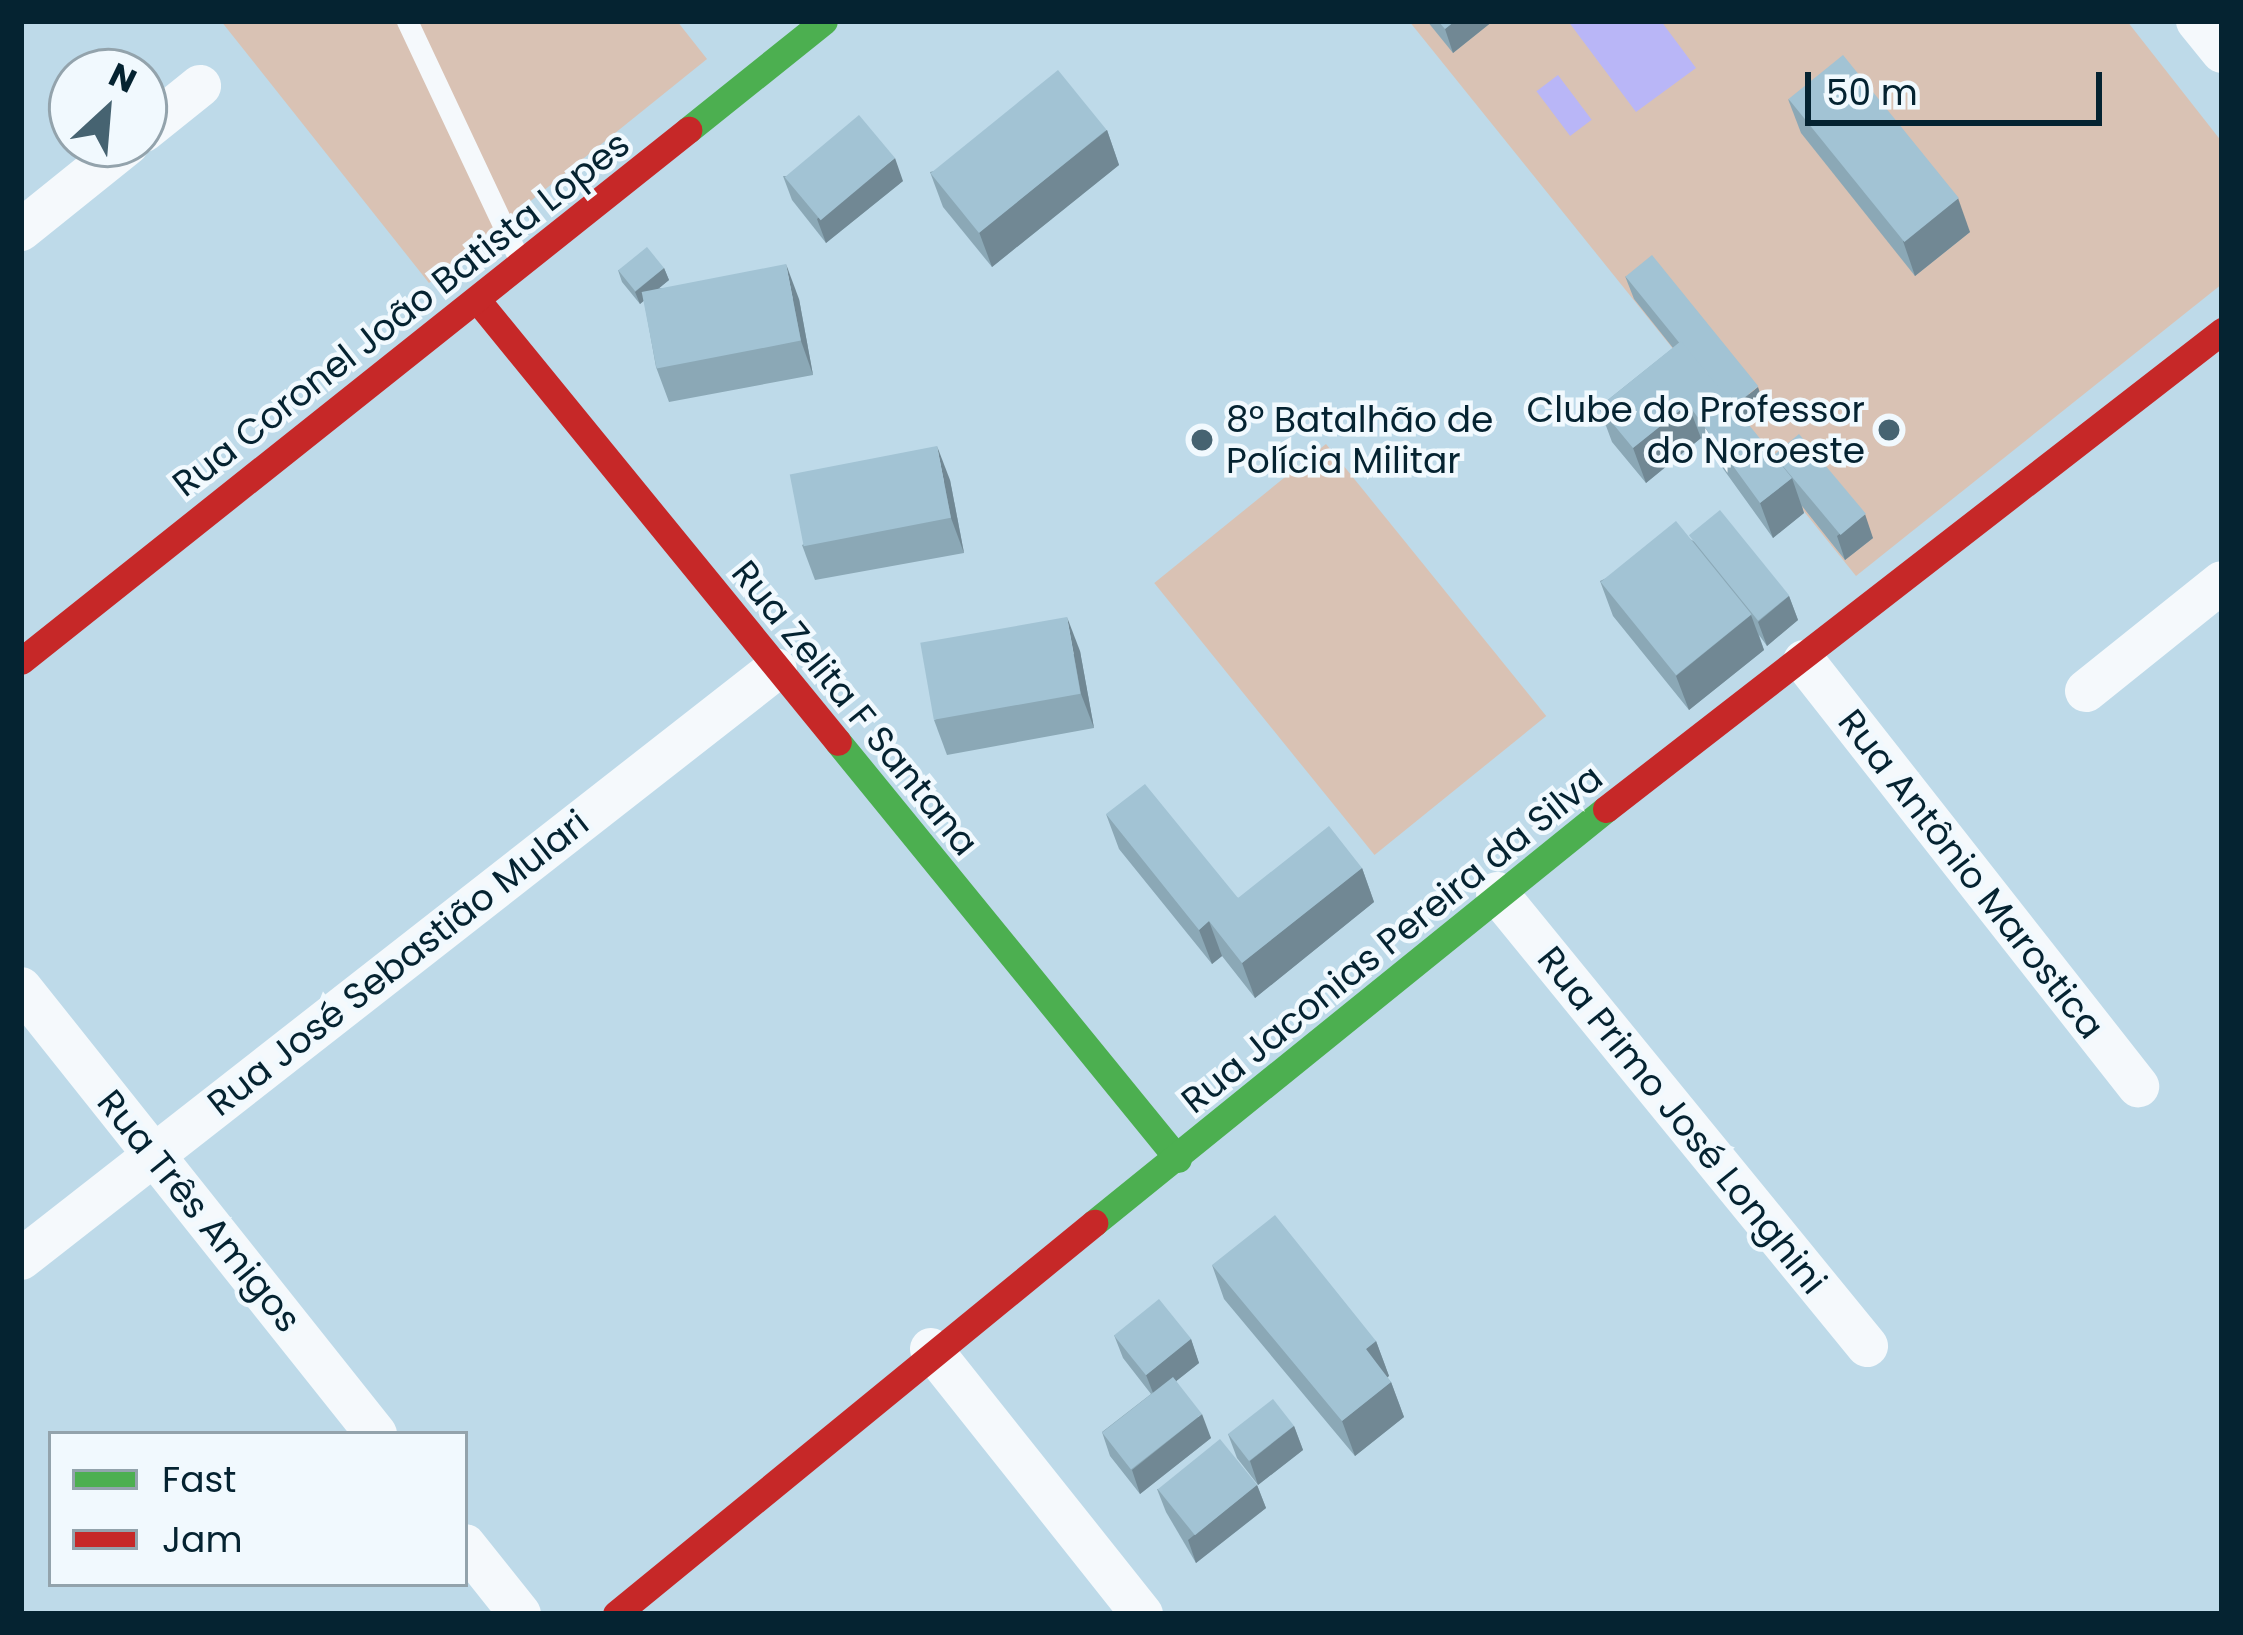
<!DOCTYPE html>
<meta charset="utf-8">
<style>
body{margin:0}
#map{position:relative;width:2243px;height:1635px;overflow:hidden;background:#bedae9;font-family:Poppins,sans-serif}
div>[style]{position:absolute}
.green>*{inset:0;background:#d9c2b4;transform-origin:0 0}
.water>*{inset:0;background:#b9b6f7;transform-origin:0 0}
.lane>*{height:21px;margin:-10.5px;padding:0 10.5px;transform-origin:10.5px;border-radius:10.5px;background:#f5f9fc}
.street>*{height:42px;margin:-21px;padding:0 21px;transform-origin:21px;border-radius:21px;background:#f5f9fc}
.fast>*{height:27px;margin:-13.5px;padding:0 13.5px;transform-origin:13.5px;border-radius:13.5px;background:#4caf50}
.jam>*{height:27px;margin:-13.5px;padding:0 13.5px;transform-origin:13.5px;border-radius:13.5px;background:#c62828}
.wall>*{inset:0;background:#8ba8b6}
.shaded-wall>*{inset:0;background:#718894}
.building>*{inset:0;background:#a2c3d4;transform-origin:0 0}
.dots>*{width:33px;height:33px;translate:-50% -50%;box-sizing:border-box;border:6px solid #f1f9fe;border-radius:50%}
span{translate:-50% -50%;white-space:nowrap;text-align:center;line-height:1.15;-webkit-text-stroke:9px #f1f9fe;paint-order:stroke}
.street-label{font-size:36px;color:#052331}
.poi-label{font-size:36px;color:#052331}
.right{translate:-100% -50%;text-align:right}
.left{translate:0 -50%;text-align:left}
.frame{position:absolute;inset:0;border:24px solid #052331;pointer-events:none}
.legend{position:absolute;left:48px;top:1431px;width:420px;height:156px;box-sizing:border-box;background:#f1f9fe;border:3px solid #93a3ac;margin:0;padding:15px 21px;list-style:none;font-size:36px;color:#052331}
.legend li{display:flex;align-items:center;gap:24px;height:60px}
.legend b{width:60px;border:3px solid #93a3ac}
.north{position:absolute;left:48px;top:48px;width:120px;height:120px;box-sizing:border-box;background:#f1f9fe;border:3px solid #93a3ac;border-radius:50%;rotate:26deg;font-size:33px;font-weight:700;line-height:48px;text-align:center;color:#052331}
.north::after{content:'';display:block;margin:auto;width:42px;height:54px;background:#466371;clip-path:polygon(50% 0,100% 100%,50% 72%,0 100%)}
.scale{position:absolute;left:1805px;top:72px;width:297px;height:54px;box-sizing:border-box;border:6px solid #052331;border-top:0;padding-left:15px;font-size:36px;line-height:42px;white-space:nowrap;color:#052331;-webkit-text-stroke:9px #f1f9fe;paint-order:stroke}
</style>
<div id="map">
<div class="green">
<div style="clip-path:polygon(221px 21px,677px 21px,707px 59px,429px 283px)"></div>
<div style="clip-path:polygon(1409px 21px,2127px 21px,2222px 142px,2222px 284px,1856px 576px)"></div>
<div style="left:1326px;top:444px;width:350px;height:221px;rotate:51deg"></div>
</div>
<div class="water">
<div style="clip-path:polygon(1568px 21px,1661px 21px,1696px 68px,1636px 112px)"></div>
<div style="left:1558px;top:75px;width:56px;height:27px;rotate:53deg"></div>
</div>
<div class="lane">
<div style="left:407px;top:21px;width:263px;rotate:64.8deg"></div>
</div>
<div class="street">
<div style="left:2197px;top:21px;width:40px;rotate:51deg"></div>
<div style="left:144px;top:131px;width:72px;rotate:-38.8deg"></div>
<div style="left:21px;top:230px;width:137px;rotate:-38.8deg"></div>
<div style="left:1804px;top:661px;width:541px;rotate:51.84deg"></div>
<div style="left:2086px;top:691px;width:174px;rotate:-38.7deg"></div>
<div style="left:1497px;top:893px;width:585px;rotate:50.76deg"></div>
<div style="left:21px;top:988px;width:570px;rotate:51.48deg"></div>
<div style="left:21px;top:1259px;width:958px;rotate:-38.01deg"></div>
<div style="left:931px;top:1349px;width:339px;rotate:51.5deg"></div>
<div style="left:465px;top:1545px;width:88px;rotate:51.4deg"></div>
</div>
<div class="fast">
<div style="left:688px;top:130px;width:174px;rotate:-38.7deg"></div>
<div style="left:838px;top:742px;width:538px;rotate:50.81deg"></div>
<div style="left:1094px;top:1223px;width:658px;rotate:-38.96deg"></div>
</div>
<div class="jam">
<div style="left:478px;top:301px;width:569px;rotate:50.77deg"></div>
<div style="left:21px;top:661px;width:853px;rotate:-38.52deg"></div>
<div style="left:1606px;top:809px;width:780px;rotate:-37.81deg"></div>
<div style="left:616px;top:1614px;width:618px;rotate:-39.28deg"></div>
</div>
<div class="wall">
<div style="clip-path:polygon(1427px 21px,1493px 21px,1453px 53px)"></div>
<div style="clip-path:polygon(1788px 99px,1970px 232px,1915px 276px,1801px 133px)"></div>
<div style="clip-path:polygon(1107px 130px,1119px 165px,992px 267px,943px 207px,930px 172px)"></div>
<div style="clip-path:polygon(783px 176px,903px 181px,826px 243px,792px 200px)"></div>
<div style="clip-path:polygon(664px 268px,669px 280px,659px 288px,799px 299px,813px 375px,669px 402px,656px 367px,644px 300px,640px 304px,622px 282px,618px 270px)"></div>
<div style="clip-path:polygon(1625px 276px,1766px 411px,1748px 425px,1773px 455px,1873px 538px,1845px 560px,1802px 506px,1804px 513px,1773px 538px,1701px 438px,1646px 483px,1612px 442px,1599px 407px,1673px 348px,1634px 299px)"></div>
<div style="clip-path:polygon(950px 480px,964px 553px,815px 580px,802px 545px)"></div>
<div style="clip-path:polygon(1690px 539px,1789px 596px,1798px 620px,1767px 646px,1759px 635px,1764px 650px,1689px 710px,1613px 616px,1600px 581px)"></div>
<div style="clip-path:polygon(1080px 651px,1094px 728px,947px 755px,934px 720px)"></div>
<div style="clip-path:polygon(1106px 814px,1238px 898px,1362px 868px,1374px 902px,1255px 998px,1222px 956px,1212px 964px,1119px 849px)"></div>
<div style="clip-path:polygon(1212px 1265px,1376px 1341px,1389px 1376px,1387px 1377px,1391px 1382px,1404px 1417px,1355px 1456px,1224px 1299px)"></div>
<div style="clip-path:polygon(1114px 1335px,1191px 1339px,1199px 1363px,1176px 1381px,1211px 1438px,1140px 1494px,1110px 1456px,1102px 1432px,1151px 1394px,1123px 1358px)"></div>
<div style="clip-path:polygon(1294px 1426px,1303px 1450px,1258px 1485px,1237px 1458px,1228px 1434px)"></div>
<div style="clip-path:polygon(1257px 1485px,1266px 1508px,1196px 1563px,1166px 1512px,1157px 1489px)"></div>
</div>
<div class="shaded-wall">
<div style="clip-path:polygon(1455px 21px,1493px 21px,1453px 53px,1445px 29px)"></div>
<div style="clip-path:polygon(1107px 130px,1119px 165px,992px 267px,979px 232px)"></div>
<div style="clip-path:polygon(895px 158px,903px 181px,826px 243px,817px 219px)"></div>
<div style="clip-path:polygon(1958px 198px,1970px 232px,1915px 276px,1903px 241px)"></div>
<div style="clip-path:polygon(786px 264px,799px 299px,813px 375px,801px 341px)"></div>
<div style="clip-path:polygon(664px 268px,669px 280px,640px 304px,635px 292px)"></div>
<div style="clip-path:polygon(1758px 387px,1766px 411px,1740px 431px,1732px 408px)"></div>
<div style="clip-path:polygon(1688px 404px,1701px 438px,1646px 483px,1633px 448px)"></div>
<div style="clip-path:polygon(937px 446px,950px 480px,964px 553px,951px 518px)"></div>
<div style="clip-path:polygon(1792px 478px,1804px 513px,1773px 538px,1760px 503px)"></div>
<div style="clip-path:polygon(1865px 514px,1873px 538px,1845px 560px,1837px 536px)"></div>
<div style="clip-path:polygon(1789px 596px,1798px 620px,1767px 646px,1758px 622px)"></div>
<div style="clip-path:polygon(1751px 615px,1764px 650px,1689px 710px,1676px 676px)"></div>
<div style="clip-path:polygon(1067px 617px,1080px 651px,1094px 728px,1081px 694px)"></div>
<div style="clip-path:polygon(1362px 868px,1374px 902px,1255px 998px,1242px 963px)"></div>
<div style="clip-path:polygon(1209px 921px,1222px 956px,1212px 964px,1199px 930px)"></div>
<div style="clip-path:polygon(1191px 1339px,1199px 1363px,1155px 1398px,1146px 1375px)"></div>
<div style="clip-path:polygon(1376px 1341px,1389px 1376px,1378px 1384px,1366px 1349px)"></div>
<div style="clip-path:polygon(1391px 1382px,1404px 1417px,1355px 1456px,1342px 1421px)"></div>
<div style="clip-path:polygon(1202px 1414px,1211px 1438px,1140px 1494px,1132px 1470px)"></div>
<div style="clip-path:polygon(1294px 1426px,1303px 1450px,1258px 1485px,1250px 1461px)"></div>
<div style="clip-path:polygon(1257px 1485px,1266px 1508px,1196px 1563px,1188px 1540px)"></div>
</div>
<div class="building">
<div style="clip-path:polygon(1438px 21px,1455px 21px,1445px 29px)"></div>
<div style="left:1843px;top:55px;width:184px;height:70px;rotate:51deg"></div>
<div style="left:1058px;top:70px;width:77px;height:164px;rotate:51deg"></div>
<div style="left:859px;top:115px;width:56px;height:97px;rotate:50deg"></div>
<div style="left:647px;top:247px;width:27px;height:37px;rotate:51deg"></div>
<div style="left:1652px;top:255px;width:169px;height:34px;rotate:51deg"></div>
<div style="left:786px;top:264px;width:78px;height:147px;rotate:79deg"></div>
<div style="clip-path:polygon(1681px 341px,1792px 478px,1760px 503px,1688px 404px,1633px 448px,1599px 407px)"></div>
<div style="left:1799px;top:434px;width:104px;height:33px;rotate:50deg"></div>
<div style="left:937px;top:446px;width:73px;height:150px;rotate:79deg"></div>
<div style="left:1720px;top:510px;width:110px;height:40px;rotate:51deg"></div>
<div style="left:1676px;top:521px;width:120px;height:97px;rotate:51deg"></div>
<div style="left:1067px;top:617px;width:78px;height:149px;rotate:80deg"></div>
<div style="clip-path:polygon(1145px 784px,1238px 898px,1329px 826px,1362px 868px,1242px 963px,1209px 921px,1199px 930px,1106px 814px)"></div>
<div style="clip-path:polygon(1275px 1215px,1376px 1341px,1366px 1349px,1391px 1382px,1342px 1421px,1212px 1265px)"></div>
<div style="left:1159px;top:1299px;width:51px;height:58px;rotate:51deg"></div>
<div style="left:1173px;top:1377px;width:47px;height:90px;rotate:52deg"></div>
<div style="left:1273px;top:1399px;width:34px;height:57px;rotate:52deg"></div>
<div style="left:1220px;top:1439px;width:59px;height:80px;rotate:51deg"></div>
</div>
<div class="dots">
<div style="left:1889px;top:430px;background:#466371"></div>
<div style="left:1202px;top:440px;background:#466371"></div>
</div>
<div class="street-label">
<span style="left:401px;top:314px;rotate:-38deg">Rua Coronel João Batista Lopes</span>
<span style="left:855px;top:708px;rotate:51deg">Rua Zelita F Santana</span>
<span style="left:1971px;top:874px;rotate:52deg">Rua Antônio Marostica</span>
<span style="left:1392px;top:939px;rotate:-39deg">Rua Jaconias Pereira da Silva</span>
<span style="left:398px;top:963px;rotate:-38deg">Rua José Sebastião Mulari</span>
<span style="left:1682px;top:1120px;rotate:51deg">Rua Primo José Longhini</span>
<span style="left:199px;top:1211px;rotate:51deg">Rua Três Amigos</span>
</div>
<div class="poi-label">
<span class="right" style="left:1865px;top:430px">Clube do Professor<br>do Noroeste</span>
<span class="left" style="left:1226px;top:440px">8º Batalhão de<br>Polícia Militar</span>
</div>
<div class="frame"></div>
<ul class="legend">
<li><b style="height:15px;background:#4caf50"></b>Fast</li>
<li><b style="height:15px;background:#c62828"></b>Jam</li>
</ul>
<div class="north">N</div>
<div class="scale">50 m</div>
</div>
